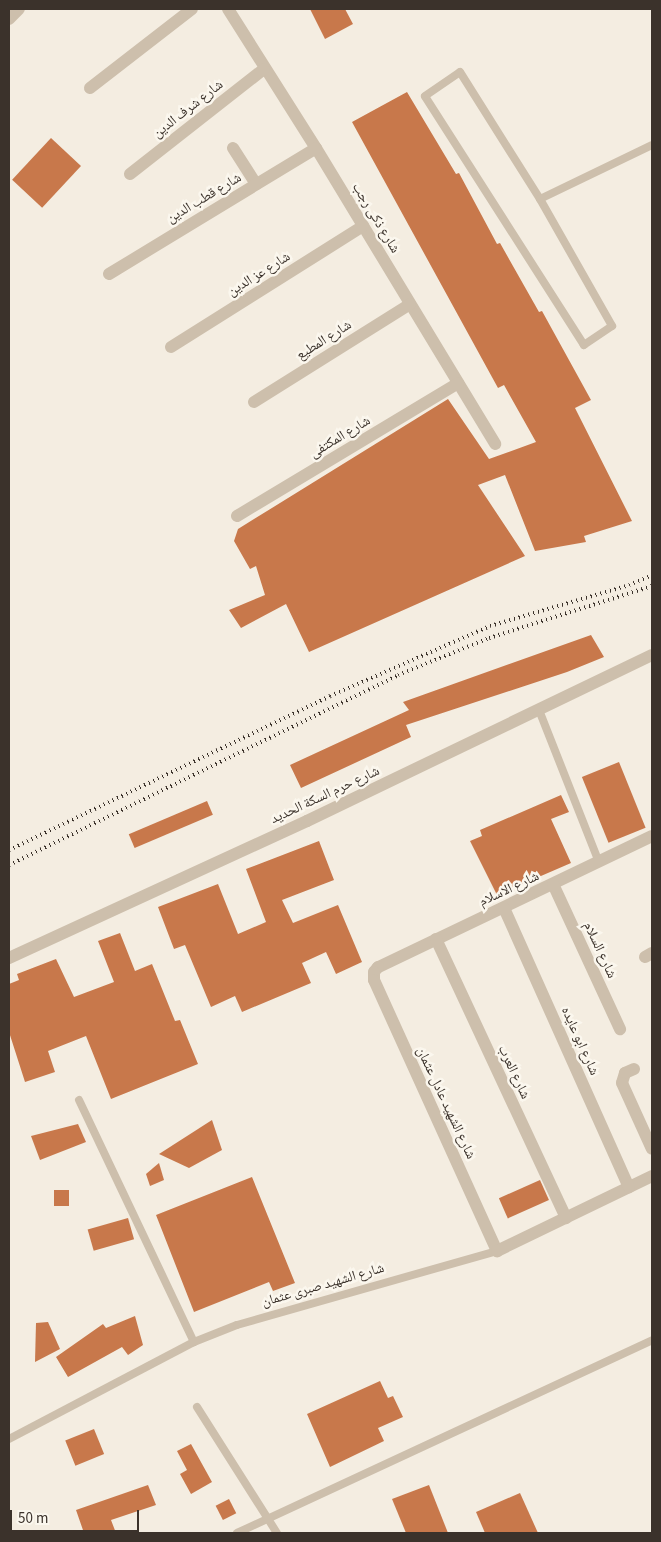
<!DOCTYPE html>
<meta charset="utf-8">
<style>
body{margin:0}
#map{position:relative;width:661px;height:1542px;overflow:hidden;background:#f4ede1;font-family:"Source Sans 3","Noto Naskh Arabic",sans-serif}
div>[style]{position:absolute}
.building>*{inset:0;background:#c8784b;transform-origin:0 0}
.service>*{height:8px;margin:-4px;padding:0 4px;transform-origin:4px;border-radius:4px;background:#cdbfac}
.minor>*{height:12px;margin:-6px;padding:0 6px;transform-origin:6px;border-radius:6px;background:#cdbfac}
.tertiary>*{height:12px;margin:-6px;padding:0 6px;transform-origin:6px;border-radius:6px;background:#cdbfac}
.rail>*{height:4px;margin-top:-2px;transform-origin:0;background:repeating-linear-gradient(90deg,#3b322b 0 1px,transparent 0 5px)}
span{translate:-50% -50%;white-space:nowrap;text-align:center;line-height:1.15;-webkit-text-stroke:5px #fbf7ee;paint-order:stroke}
.street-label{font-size:14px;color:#3b322b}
.frame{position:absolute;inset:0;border:10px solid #3b322b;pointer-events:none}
.scale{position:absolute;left:10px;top:1510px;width:129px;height:22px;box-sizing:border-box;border:2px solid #3b322b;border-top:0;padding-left:6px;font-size:15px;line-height:18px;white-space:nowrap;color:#3b322b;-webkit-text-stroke:4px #fbf7ee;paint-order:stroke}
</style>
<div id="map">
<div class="building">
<div style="clip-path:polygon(310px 9px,345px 9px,353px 24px,325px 39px)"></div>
<div style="clip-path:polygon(407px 92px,456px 174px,459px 173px,497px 244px,500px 243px,539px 312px,542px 311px,591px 400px,575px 408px,632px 521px,584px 536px,586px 542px,535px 551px,505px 475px,478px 485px,525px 556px,309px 652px,286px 604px,241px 628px,229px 610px,265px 595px,256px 566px,250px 569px,234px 541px,238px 529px,448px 399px,489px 459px,536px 442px,504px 385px,498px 388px,352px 122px)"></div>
<div style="left:51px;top:138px;width:41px;height:57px;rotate:43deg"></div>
<div style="clip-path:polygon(591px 635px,604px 657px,567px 672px,406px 725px,411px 737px,301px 788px,290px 765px,409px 710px,403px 702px)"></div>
<div style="left:619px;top:762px;width:71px;height:40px;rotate:68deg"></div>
<div style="clip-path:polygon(561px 795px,569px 812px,551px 819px,571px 863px,497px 895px,470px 841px,482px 836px,480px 830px)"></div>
<div style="left:207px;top:801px;width:15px;height:85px;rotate:67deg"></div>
<div style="clip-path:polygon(319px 841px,334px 880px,282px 900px,293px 923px,338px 905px,362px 962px,336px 974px,326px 952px,302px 963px,311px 983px,242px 1012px,235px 996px,211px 1007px,185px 945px,174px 949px,158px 907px,218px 884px,238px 934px,266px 922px,246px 869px)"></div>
<div style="clip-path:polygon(120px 933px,135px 971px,152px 964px,175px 1021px,180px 1020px,198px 1064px,111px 1099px,86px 1036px,48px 1051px,55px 1072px,25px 1082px,9px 1032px,9px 984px,19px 980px,17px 974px,56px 959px,74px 997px,114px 982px,98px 941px)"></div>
<div style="clip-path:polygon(212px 1120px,222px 1150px,189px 1168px,159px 1154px)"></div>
<div style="clip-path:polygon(78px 1124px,86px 1142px,40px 1160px,31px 1136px)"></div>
<div style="clip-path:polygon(159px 1163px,164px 1180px,150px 1186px,146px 1174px)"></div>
<div style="clip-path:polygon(252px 1177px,295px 1283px,273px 1291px,269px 1282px,194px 1312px,156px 1215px)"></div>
<div style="left:540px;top:1180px;width:22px;height:45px;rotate:66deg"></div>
<div style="left:54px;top:1190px;width:15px;height:16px"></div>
<div style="left:128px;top:1218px;width:22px;height:42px;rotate:74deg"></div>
<div style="clip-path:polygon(135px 1316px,143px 1345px,128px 1355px,122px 1347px,68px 1377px,56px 1357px,103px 1324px,106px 1328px)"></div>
<div style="clip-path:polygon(48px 1322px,60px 1349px,35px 1362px,36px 1323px)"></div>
<div style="clip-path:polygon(380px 1381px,388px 1398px,393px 1396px,403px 1417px,378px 1428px,384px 1441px,330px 1467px,307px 1414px)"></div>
<div style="left:94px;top:1429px;width:27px;height:31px;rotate:68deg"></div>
<div style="clip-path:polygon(191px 1444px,212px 1482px,191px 1494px,180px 1474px,187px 1470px,177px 1451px)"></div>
<div style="clip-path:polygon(148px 1485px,156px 1505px,111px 1520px,116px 1533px,84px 1533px,76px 1510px)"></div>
<div style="clip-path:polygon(429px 1485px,448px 1533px,406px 1533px,392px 1499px)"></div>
<div style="clip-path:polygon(520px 1493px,538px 1533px,485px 1533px,476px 1512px)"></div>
<div style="left:229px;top:1499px;width:16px;height:15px;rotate:63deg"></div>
</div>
<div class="service">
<div style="left:460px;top:72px;width:150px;rotate:57.8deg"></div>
<div style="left:540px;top:199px;width:146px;rotate:60.4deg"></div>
<div style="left:612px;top:326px;width:34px;rotate:146deg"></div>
<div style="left:584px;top:345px;width:295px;rotate:-122.6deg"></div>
<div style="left:425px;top:96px;width:42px;rotate:-34.4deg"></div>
<div style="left:540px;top:199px;width:124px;rotate:-25.7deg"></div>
<div style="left:539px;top:710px;width:163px;rotate:68.5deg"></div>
<div style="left:79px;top:1100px;width:268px;rotate:64.6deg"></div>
<div style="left:197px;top:1407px;width:149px;rotate:57.6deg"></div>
<div style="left:9px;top:1439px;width:209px;rotate:-27.7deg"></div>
<div style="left:194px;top:1342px;width:46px;rotate:-21.6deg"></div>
<div style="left:237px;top:1325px;width:270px;rotate:-15.9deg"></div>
<div style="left:237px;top:1533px;width:458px;rotate:-24.9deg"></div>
</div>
<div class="minor">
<div style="left:228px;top:9px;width:165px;rotate:57.7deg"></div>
<div style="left:316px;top:148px;width:346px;rotate:58.8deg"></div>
<div style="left:90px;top:88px;width:129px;rotate:-37.8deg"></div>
<div style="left:233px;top:148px;width:43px;rotate:57.4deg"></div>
<div style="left:130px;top:174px;width:170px;rotate:-38.1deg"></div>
<div style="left:109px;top:274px;width:242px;rotate:-31.3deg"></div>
<div style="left:171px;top:347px;width:227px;rotate:-32.2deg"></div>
<div style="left:254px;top:402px;width:184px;rotate:-32.1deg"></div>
<div style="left:237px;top:516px;width:258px;rotate:-31deg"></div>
<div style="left:652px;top:836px;width:304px;rotate:154.4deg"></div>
<div style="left:378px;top:967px;width:6px;rotate:129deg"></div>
<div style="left:374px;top:972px;width:8px;rotate:90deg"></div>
<div style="left:374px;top:980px;width:298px;rotate:65.6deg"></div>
<div style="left:497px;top:1251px;width:172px;rotate:-25.8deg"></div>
<div style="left:553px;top:884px;width:160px;rotate:65.2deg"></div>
<div style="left:504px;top:908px;width:306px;rotate:65.9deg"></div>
<div style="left:436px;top:939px;width:308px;rotate:65deg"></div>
<div style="left:645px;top:957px;width:8px;rotate:-30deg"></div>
<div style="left:9px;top:958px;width:328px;rotate:-24.7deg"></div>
<div style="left:307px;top:821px;width:383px;rotate:-25.7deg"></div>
<div style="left:634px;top:1069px;width:10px;rotate:156deg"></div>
<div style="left:625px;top:1073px;width:10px;rotate:107deg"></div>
<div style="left:622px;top:1083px;width:72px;rotate:65.6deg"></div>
</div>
<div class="tertiary">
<div style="left:9px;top:19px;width:14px;rotate:-45deg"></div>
</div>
<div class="rail">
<div style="left:9px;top:850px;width:356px;rotate:-25.6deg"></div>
<div style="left:330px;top:696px;width:175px;rotate:-23.6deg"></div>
<div style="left:490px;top:626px;width:145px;rotate:-16.4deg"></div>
<div style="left:629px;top:585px;width:25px;rotate:-23deg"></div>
<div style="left:9px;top:865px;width:433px;rotate:-26deg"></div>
<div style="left:398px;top:675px;width:98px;rotate:-22.1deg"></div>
<div style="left:489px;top:638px;width:171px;rotate:-17.7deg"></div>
</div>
<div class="street-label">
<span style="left:188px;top:109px;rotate:-38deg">شارع شرف الدين</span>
<span style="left:204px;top:198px;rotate:-31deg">شارع قطب الدين</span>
<span style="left:376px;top:218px;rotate:59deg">شارع ذكى رجب</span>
<span style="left:259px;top:274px;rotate:-32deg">شارع عز الدين</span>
<span style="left:324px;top:340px;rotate:-32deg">شارع المطيع</span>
<span style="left:340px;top:437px;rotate:-31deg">شارع المكتفى</span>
<span style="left:325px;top:795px;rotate:-25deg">شارع حرم السكة الحديد</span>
<span style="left:509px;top:889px;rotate:-25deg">شارع الاسلام</span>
<span style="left:600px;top:950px;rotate:65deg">شارع السلام</span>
<span style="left:580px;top:1041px;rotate:66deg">شارع ابو عايده</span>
<span style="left:514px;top:1072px;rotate:65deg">شارع العرب</span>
<span style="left:446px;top:1103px;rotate:65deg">شارع الشهيد عادل عثمان</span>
<span style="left:323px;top:1285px;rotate:-16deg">شارع الشهيد صبرى عثمان</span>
</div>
<div class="frame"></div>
<div class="scale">50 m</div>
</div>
